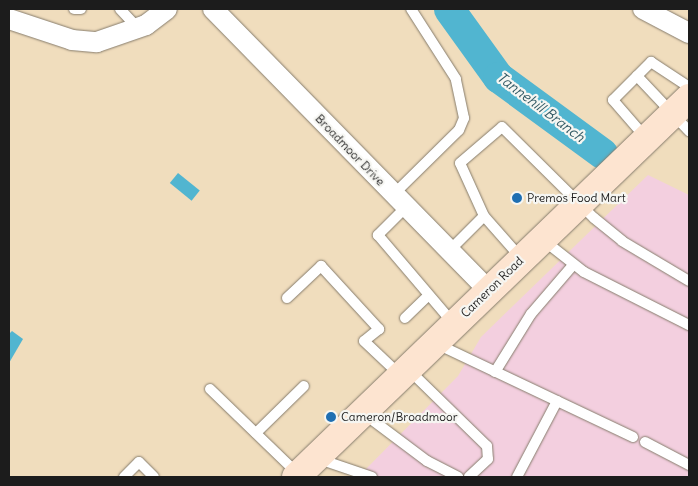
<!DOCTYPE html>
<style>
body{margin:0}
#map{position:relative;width:698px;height:486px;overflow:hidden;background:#f0ddbd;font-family:Delius,sans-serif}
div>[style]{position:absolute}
.built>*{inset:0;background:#f3cfdf}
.water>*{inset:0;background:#51b5d0;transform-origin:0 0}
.river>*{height:31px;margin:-15.5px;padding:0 15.5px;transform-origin:15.5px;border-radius:15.5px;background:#51b5d0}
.roads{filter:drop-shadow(0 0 1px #867c6c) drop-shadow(0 0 1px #867c6c)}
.lane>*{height:10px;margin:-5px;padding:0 5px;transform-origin:5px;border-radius:5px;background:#fff}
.street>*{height:20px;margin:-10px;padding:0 10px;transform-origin:10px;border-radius:10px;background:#fff}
.secondary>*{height:28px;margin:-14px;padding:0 14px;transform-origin:14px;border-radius:14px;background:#fde4d0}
.dots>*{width:14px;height:14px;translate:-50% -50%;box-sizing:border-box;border:2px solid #f6f6f2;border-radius:50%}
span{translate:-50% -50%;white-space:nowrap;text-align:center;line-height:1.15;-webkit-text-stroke:4.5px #f6f6f2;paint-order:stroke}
.street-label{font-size:12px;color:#1c1c1c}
.poi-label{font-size:12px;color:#1c1c1c}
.left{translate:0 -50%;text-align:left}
.water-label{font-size:14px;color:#315964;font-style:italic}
.frame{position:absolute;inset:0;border:10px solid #1c1c1c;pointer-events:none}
</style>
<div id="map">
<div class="built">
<div style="clip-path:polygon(648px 175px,689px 195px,689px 477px,358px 477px,458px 376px,481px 337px)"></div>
</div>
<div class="water">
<div style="left:178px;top:173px;width:28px;height:13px;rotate:39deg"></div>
<div style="clip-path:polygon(12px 331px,23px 339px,9px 363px,9px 334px)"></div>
</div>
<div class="river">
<div style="left:449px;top:9px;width:84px;rotate:54.2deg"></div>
<div style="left:498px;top:77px;width:129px;rotate:36.2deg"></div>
</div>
<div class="roads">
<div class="lane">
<div style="left:74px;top:9px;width:7px"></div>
<div style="left:120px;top:9px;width:26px;rotate:47deg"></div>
<div style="left:637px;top:76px;width:76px;rotate:46.6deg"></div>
<div style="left:645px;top:137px;width:49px;rotate:-130.9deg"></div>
<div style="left:613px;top:100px;width:54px;rotate:-45deg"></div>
<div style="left:651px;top:62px;width:45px;rotate:33.3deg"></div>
<div style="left:394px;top:194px;width:91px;rotate:-44.6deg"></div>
<div style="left:459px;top:130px;width:13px;rotate:-67deg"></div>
<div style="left:464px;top:118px;width:40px;rotate:-102deg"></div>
<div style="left:456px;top:79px;width:83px;rotate:-122.7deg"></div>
<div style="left:406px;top:207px;width:40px;rotate:135deg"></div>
<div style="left:378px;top:235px;width:116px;rotate:49.6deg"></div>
<div style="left:542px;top:239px;width:53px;rotate:38.2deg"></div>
<div style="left:584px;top:272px;width:118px;rotate:26.8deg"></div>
<div style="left:449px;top:251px;width:49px;rotate:-45deg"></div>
<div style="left:521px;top:258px;width:56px;rotate:-131.4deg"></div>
<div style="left:484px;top:216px;width:58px;rotate:-114.4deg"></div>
<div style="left:460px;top:163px;width:55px;rotate:-40.6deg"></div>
<div style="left:502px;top:127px;width:129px;rotate:44.7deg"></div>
<div style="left:594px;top:218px;width:36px;rotate:39deg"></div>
<div style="left:622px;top:241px;width:78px;rotate:30.8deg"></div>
<div style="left:287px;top:298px;width:47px;rotate:-43.3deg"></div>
<div style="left:321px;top:266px;width:86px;rotate:47.4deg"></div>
<div style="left:379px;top:329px;width:19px;rotate:141deg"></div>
<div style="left:364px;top:341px;width:50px;rotate:43.4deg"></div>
<div style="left:405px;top:318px;width:32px;rotate:-44deg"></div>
<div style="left:437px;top:344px;width:217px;rotate:25.4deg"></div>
<div style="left:409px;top:370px;width:109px;rotate:44.3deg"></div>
<div style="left:487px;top:446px;width:13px;rotate:86deg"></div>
<div style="left:488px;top:459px;width:26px;rotate:137deg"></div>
<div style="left:495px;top:372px;width:68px;rotate:-58.2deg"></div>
<div style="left:531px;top:314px;width:65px;rotate:-49.4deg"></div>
<div style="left:210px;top:389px;width:122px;rotate:44deg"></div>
<div style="left:363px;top:413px;width:80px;rotate:36.9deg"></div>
<div style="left:427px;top:461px;width:35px;rotate:27deg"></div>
<div style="left:256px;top:433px;width:67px;rotate:-44.4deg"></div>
<div style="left:645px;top:442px;width:50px;rotate:27.6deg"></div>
<div style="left:319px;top:459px;width:56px;rotate:18.8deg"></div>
<div style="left:124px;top:477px;width:21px;rotate:-45deg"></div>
<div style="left:139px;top:462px;width:21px;rotate:45deg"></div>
<div style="left:517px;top:477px;width:86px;rotate:-62.2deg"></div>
</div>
<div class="street">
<div style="left:213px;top:9px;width:393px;rotate:45.6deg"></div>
<div style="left:643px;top:9px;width:52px;rotate:27.6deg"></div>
<div style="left:9px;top:19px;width:66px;rotate:18.4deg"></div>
<div style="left:72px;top:40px;width:25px;rotate:5deg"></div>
<div style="left:97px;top:42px;width:52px;rotate:-19.1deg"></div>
<div style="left:146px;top:25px;width:26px;rotate:-37deg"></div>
</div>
<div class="secondary">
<div style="left:296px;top:477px;width:546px;rotate:-43.96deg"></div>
</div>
</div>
<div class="dots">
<div style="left:517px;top:198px;background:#1f6fb2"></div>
<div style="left:331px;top:417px;background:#1f6fb2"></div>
</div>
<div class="street-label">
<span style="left:350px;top:150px;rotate:46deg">Broadmoor Drive</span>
<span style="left:492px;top:287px;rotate:-44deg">Cameron Road</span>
</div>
<div class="poi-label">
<span class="left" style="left:527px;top:198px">Premos Food Mart</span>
<span class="left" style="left:341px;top:417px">Cameron/Broadmoor</span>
</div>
<div class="water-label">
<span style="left:541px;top:107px;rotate:37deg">Tannehill Branch</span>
</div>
<div class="frame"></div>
</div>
